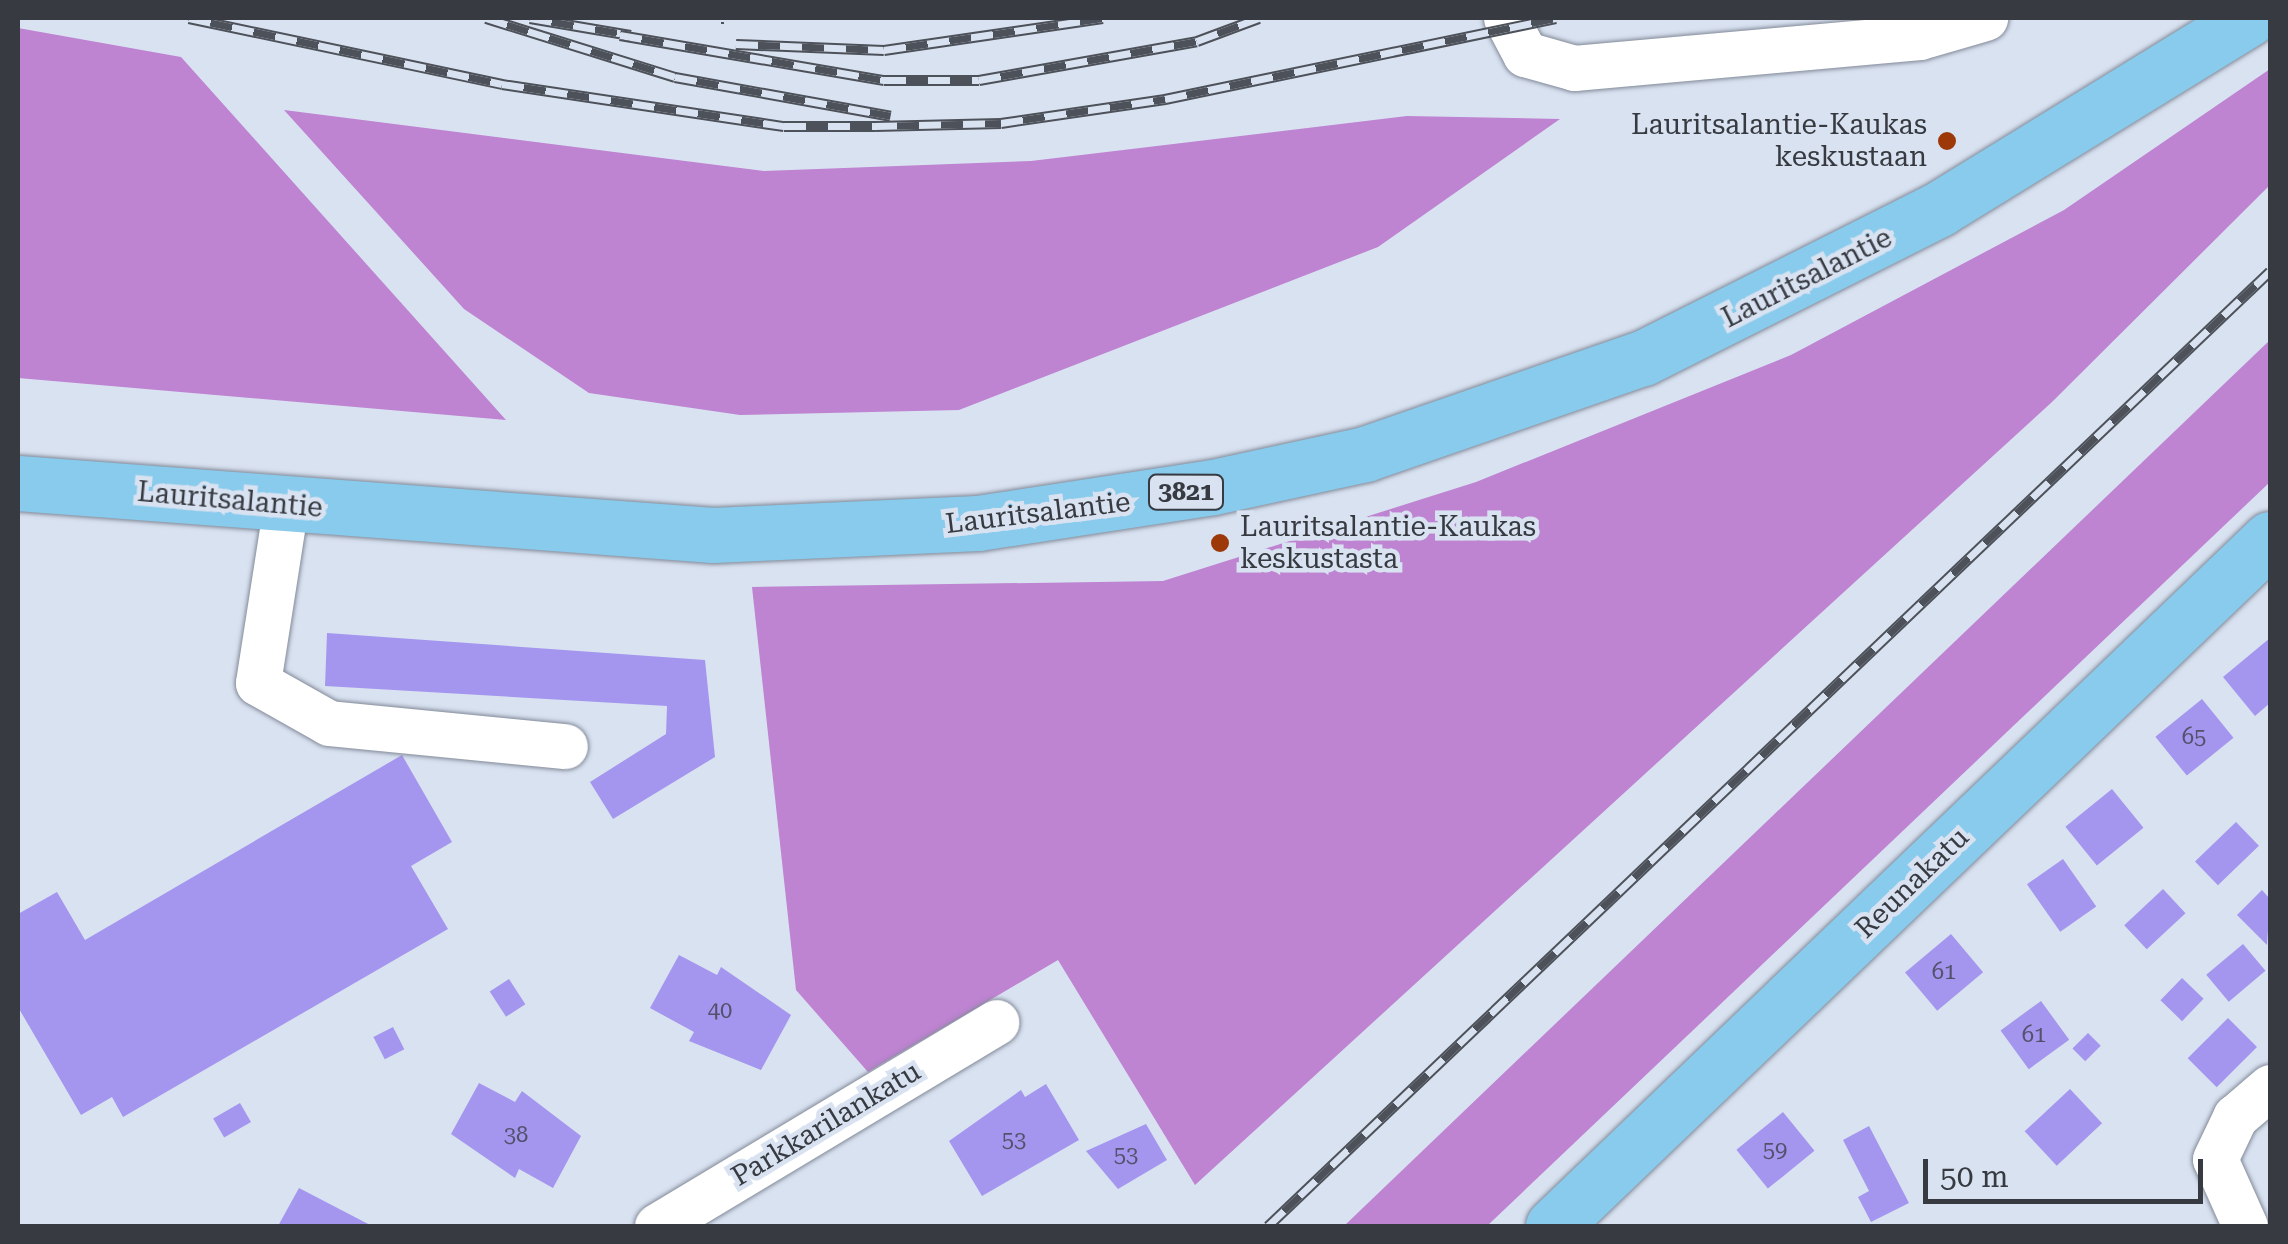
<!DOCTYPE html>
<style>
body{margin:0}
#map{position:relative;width:2288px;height:1244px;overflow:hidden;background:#d9e2f1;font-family:"Roboto Serif",serif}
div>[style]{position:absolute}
.forest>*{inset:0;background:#be83d1}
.building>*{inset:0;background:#a496ee;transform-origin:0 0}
.roads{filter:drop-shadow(0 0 2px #828a98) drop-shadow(0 0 2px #828a98)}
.minor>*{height:45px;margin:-22.5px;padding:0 22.5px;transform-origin:22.5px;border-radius:22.5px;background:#fff}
.major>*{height:55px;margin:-27.5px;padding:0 27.5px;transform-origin:27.5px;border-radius:27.5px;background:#89cbed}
.rail>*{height:11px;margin-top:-5.5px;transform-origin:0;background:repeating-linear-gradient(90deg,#d9e2f1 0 22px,#4d5159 0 44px);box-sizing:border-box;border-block:2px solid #4d5159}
.dots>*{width:28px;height:28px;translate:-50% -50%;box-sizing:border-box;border:5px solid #d9e2f1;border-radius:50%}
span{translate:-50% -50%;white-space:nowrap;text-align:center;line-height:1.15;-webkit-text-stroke:9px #d9e2f1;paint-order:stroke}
.number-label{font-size:22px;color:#52526c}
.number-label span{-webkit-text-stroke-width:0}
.shield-label span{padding:2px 8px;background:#d9e2f1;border:2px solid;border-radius:8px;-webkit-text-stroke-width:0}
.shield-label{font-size:25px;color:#373b41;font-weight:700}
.poi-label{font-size:28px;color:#373b41}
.right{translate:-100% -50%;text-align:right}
.left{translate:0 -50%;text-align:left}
.street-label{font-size:28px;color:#373b41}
.frame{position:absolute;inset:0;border:20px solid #373b41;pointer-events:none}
.scale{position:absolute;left:1923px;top:1159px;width:280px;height:45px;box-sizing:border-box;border:5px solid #373b41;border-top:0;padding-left:12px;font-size:30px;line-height:35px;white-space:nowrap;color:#373b41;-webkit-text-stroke:8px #d9e2f1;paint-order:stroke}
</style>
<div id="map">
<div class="forest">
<div style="clip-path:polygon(18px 28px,181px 57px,506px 420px,18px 378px)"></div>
<div style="clip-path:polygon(2270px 69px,2270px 185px,2052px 402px,1195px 1185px,1058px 960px,868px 1072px,796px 990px,752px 587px,1163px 581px,1476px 482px,1791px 355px,2064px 210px)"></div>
<div style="clip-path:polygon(284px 110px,764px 171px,1031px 161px,1407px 116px,1560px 119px,1378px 247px,959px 410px,740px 415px,589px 393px,464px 309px)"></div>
<div style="clip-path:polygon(2270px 340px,2270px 482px,1487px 1226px,1344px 1226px)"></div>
</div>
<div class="building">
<div style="clip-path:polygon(327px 633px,705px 660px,715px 757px,613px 819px,590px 782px,666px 734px,667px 706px,325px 686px)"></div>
<div style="clip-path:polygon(2270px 638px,2270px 703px,2255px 716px,2223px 677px)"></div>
<div style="left:2202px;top:699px;width:50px;height:60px;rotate:51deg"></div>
<div style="clip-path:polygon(402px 755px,452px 842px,411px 866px,448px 929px,123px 1117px,112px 1097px,81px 1115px,18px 1007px,18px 914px,57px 892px,85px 940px)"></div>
<div style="left:2112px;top:789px;width:50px;height:60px;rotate:51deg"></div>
<div style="left:2236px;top:822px;width:33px;height:57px;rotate:46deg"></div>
<div style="left:2063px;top:859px;width:58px;height:44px;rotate:55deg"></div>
<div style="left:2163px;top:889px;width:33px;height:53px;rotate:47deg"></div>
<div style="clip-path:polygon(2262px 890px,2270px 899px,2267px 945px,2237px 915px)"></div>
<div style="left:1951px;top:934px;width:50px;height:60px;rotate:50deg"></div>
<div style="left:2243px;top:944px;width:35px;height:48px;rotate:50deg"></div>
<div style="clip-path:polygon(679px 955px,717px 975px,721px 967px,791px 1015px,761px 1070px,689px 1041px,694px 1032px,650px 1008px)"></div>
<div style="left:2182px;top:978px;width:30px;height:31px;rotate:44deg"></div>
<div style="left:509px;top:979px;width:30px;height:23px;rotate:57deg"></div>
<div style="left:2041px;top:1001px;width:48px;height:50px;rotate:54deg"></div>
<div style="left:2228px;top:1018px;width:41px;height:57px;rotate:45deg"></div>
<div style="left:393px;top:1027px;width:25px;height:22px;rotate:63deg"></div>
<div style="left:2088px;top:1033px;width:18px;height:22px;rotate:45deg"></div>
<div style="clip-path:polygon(479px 1083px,515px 1102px,522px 1091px,581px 1136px,553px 1188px,519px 1169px,515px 1178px,451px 1134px)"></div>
<div style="clip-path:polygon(1046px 1084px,1079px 1140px,982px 1196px,949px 1141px,1021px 1090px,1025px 1097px)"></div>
<div style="left:2070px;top:1089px;width:47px;height:62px;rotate:47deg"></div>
<div style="left:240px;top:1103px;width:22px;height:31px;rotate:60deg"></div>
<div style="left:1783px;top:1112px;width:50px;height:60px;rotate:51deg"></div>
<div style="clip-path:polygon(1146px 1124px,1167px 1160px,1118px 1189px,1086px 1151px)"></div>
<div style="clip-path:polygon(1869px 1126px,1909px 1203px,1871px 1222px,1858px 1197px,1869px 1191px,1843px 1140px)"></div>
<div style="clip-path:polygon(299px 1188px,372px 1226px,278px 1226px)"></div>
</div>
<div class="roads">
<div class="minor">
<div style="left:1506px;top:18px;width:41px;rotate:62.2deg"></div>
<div style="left:1525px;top:54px;width:51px;rotate:15.9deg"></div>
<div style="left:1574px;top:68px;width:347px;rotate:-5.1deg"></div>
<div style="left:1920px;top:37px;width:68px;rotate:-16.3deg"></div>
<div style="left:286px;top:504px;width:181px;rotate:98.9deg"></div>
<div style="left:258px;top:683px;width:81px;rotate:29.4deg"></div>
<div style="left:329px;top:723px;width:237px;rotate:5.6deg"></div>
<div style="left:657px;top:1226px;width:396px;rotate:-31deg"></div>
<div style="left:2245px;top:1226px;width:73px;rotate:-114.1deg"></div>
<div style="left:2215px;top:1159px;width:47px;rotate:-64.5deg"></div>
<div style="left:2235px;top:1117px;width:46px;rotate:-40.6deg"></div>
</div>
<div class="major">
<div style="left:18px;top:483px;width:697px;rotate:4.28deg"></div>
<div style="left:713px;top:535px;width:265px;rotate:-2.6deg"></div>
<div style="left:978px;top:523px;width:238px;rotate:-8.7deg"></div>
<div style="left:1213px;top:487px;width:156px;rotate:-12.2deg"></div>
<div style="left:1365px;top:454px;width:294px;rotate:-19.1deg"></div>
<div style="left:1643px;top:358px;width:331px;rotate:-26.7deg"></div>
<div style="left:1939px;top:209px;width:364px;rotate:-31.6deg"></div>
<div style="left:1553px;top:1226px;width:993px;rotate:-43.78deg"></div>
</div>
</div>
<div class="rail">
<div style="left:189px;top:18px;width:320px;rotate:11.9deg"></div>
<div style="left:502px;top:84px;width:285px;rotate:8.5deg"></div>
<div style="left:784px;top:126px;width:91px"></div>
<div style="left:875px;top:126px;width:126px;rotate:-1.4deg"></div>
<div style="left:1001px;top:123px;width:166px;rotate:-8.3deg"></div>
<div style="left:1165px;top:99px;width:399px;rotate:-11.7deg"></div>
<div style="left:486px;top:18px;width:198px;rotate:17.3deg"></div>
<div style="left:675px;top:77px;width:219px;rotate:10.2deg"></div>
<div style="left:530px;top:18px;width:102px;rotate:9.6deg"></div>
<div style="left:721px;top:18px;width:3px"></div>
<div style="left:620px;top:35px;width:268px;rotate:9.7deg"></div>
<div style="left:884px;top:80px;width:95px"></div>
<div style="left:979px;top:80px;width:221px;rotate:-10.1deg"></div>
<div style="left:1197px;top:41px;width:66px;rotate:-20.4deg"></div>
<div style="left:736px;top:44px;width:148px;rotate:2.3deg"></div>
<div style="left:884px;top:50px;width:221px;rotate:-8.3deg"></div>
<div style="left:1268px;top:1226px;width:1384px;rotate:-43.62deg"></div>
</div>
<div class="dots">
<div style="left:1947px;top:141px;background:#9d3909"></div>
<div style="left:1220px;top:543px;background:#9d3909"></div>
</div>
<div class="number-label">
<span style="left:2194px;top:737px">65</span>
<span style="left:1944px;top:972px">61</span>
<span style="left:720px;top:1011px">40</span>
<span style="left:2034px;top:1035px">61</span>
<span style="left:516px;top:1135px">38</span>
<span style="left:1014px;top:1140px">53</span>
<span style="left:1775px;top:1150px">59</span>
<span style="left:1126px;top:1155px">53</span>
</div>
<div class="shield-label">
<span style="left:1186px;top:492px">3821</span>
</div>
<div class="poi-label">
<span class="right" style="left:1927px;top:141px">Lauritsalantie-Kaukas<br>keskustaan</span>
<span class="left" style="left:1240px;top:543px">Lauritsalantie-Kaukas<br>keskustasta</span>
</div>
<div class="street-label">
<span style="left:1807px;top:278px;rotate:-27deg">Lauritsalantie</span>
<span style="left:230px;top:500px;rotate:5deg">Lauritsalantie</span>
<span style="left:1038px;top:513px;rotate:-7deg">Lauritsalantie</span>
<span style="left:1912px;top:883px;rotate:-44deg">Reunakatu</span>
<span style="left:826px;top:1124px;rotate:-31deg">Parkkarilankatu</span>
</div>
<div class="frame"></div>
<div class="scale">50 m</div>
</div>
